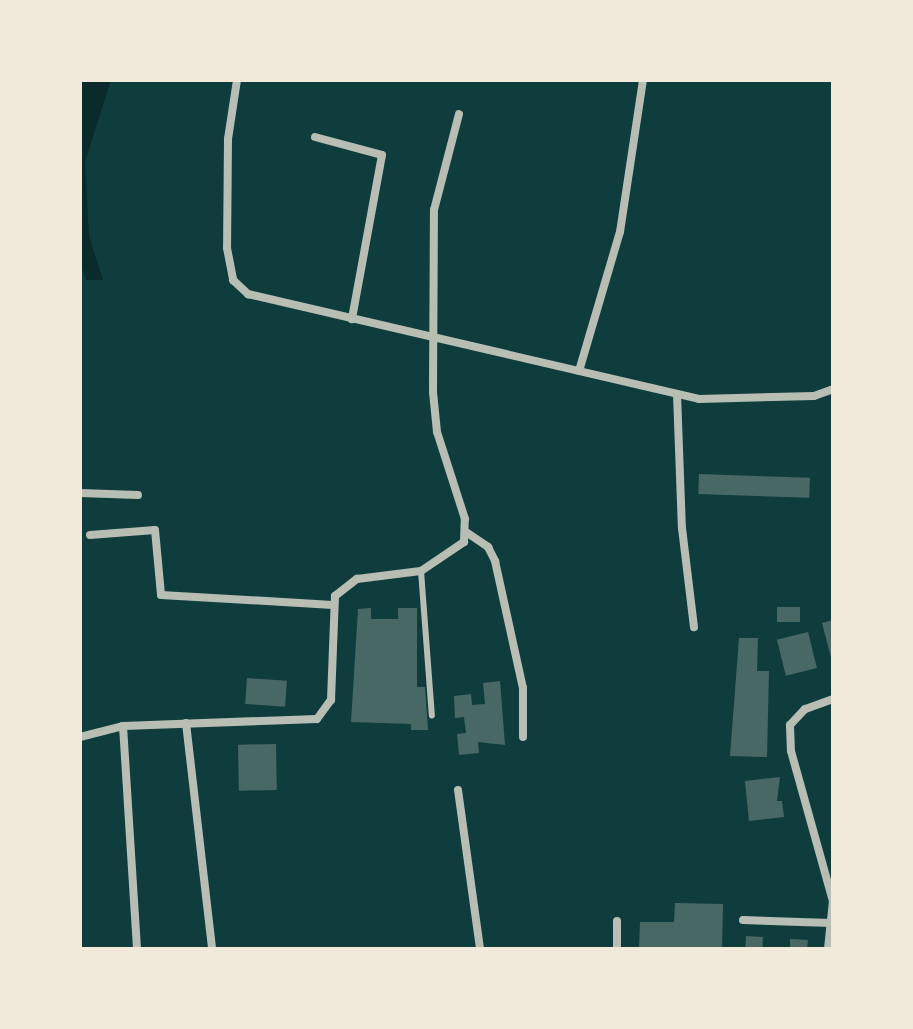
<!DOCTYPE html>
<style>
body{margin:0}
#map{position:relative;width:913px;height:1029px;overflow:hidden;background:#0f3d3e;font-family:Helvetica,sans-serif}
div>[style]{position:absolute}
.water>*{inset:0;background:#0a2a2b}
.building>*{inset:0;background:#486865;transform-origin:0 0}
.service>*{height:6px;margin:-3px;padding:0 3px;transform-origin:3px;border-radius:3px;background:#b8beb3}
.minor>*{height:8px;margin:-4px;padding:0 4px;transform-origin:4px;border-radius:4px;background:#b8beb3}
span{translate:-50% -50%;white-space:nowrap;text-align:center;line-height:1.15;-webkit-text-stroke:8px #f1e9da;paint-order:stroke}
.frame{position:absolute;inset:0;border:82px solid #f1e9da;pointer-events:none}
</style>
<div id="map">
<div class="water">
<div style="clip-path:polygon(80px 80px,111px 80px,85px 162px,89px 236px,103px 280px,86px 280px,80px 263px)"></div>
</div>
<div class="building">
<div style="left:699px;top:474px;width:111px;height:20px;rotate:2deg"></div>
<div style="left:777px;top:607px;width:23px;height:15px"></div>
<div style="clip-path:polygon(371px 608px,371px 619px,398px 619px,398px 608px,417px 608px,417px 687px,425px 687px,428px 730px,411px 730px,411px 724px,351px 722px,358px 609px)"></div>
<div style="clip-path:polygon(833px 620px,833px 661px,832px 661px,822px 623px)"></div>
<div style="left:808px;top:632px;width:37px;height:32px;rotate:76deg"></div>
<div style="clip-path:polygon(739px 638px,758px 638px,757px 671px,769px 671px,767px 757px,730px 756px)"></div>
<div style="left:247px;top:678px;width:40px;height:26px;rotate:4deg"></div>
<div style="clip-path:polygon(500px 681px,505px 745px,478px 742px,479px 753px,459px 755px,457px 734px,466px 733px,464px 717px,455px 718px,454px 696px,471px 694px,472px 705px,485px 704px,483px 683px)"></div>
<div style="left:276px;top:744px;width:46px;height:38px;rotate:89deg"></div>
<div style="clip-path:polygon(780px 777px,777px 801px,782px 801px,784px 817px,749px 821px,745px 781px)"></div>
<div style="clip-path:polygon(675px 903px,723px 904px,722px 949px,639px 949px,640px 922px,674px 922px)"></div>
<div style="left:746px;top:936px;width:17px;height:13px;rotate:3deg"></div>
<div style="clip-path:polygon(790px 939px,808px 940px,807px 949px,790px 949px)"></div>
</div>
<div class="service">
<div style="left:421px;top:571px;width:145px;rotate:85.7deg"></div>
</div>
<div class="minor">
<div style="left:237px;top:80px;width:60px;rotate:98.7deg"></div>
<div style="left:228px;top:139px;width:109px;rotate:90.5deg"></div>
<div style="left:227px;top:248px;width:33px;rotate:79deg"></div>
<div style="left:233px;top:280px;width:21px;rotate:43deg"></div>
<div style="left:248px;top:294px;width:463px;rotate:13.1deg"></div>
<div style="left:699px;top:399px;width:115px;rotate:-1.5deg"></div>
<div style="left:814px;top:396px;width:20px;rotate:-20deg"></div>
<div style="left:315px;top:137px;width:69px;rotate:15deg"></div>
<div style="left:382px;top:155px;width:167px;rotate:100.4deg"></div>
<div style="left:579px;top:371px;width:145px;rotate:-73.6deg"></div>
<div style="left:620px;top:232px;width:154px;rotate:-81.4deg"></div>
<div style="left:677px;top:394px;width:134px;rotate:87.9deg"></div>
<div style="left:682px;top:528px;width:100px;rotate:83.1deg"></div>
<div style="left:80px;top:493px;width:58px;rotate:2deg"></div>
<div style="left:466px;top:532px;width:27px;rotate:34deg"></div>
<div style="left:488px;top:547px;width:16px;rotate:63deg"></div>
<div style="left:495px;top:561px;width:130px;rotate:77.6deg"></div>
<div style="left:523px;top:688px;width:49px;rotate:90deg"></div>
<div style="left:90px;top:535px;width:65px;rotate:-4.4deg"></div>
<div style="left:155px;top:530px;width:65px;rotate:84.7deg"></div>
<div style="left:161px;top:595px;width:172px;rotate:3.3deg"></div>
<div style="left:833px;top:699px;width:30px;rotate:160deg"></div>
<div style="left:805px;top:709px;width:22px;rotate:133deg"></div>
<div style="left:790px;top:725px;width:26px;rotate:88deg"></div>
<div style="left:791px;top:751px;width:156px;rotate:74.4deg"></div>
<div style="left:186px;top:723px;width:227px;rotate:83.4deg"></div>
<div style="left:123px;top:726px;width:223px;rotate:86.4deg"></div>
<div style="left:80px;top:737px;width:44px;rotate:-14.3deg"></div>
<div style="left:123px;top:726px;width:194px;rotate:-2.1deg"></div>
<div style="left:317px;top:719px;width:24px;rotate:-54deg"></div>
<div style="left:331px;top:700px;width:104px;rotate:-87.8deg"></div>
<div style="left:335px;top:596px;width:28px;rotate:-38deg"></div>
<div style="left:357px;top:579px;width:64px;rotate:-7.1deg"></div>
<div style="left:421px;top:571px;width:52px;rotate:-34deg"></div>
<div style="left:464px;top:542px;width:23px;rotate:-88deg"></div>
<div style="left:465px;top:519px;width:91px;rotate:-107.8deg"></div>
<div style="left:437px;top:432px;width:40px;rotate:-95.7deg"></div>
<div style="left:433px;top:392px;width:182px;rotate:-89.7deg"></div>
<div style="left:434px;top:210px;width:99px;rotate:-75.4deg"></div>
<div style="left:458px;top:790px;width:161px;rotate:82.1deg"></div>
<div style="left:743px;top:920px;width:88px;rotate:2deg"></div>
<div style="left:617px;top:921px;width:28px;rotate:90deg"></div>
<div style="left:828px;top:949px;width:48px;rotate:-84.1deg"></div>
</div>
<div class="frame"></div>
</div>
